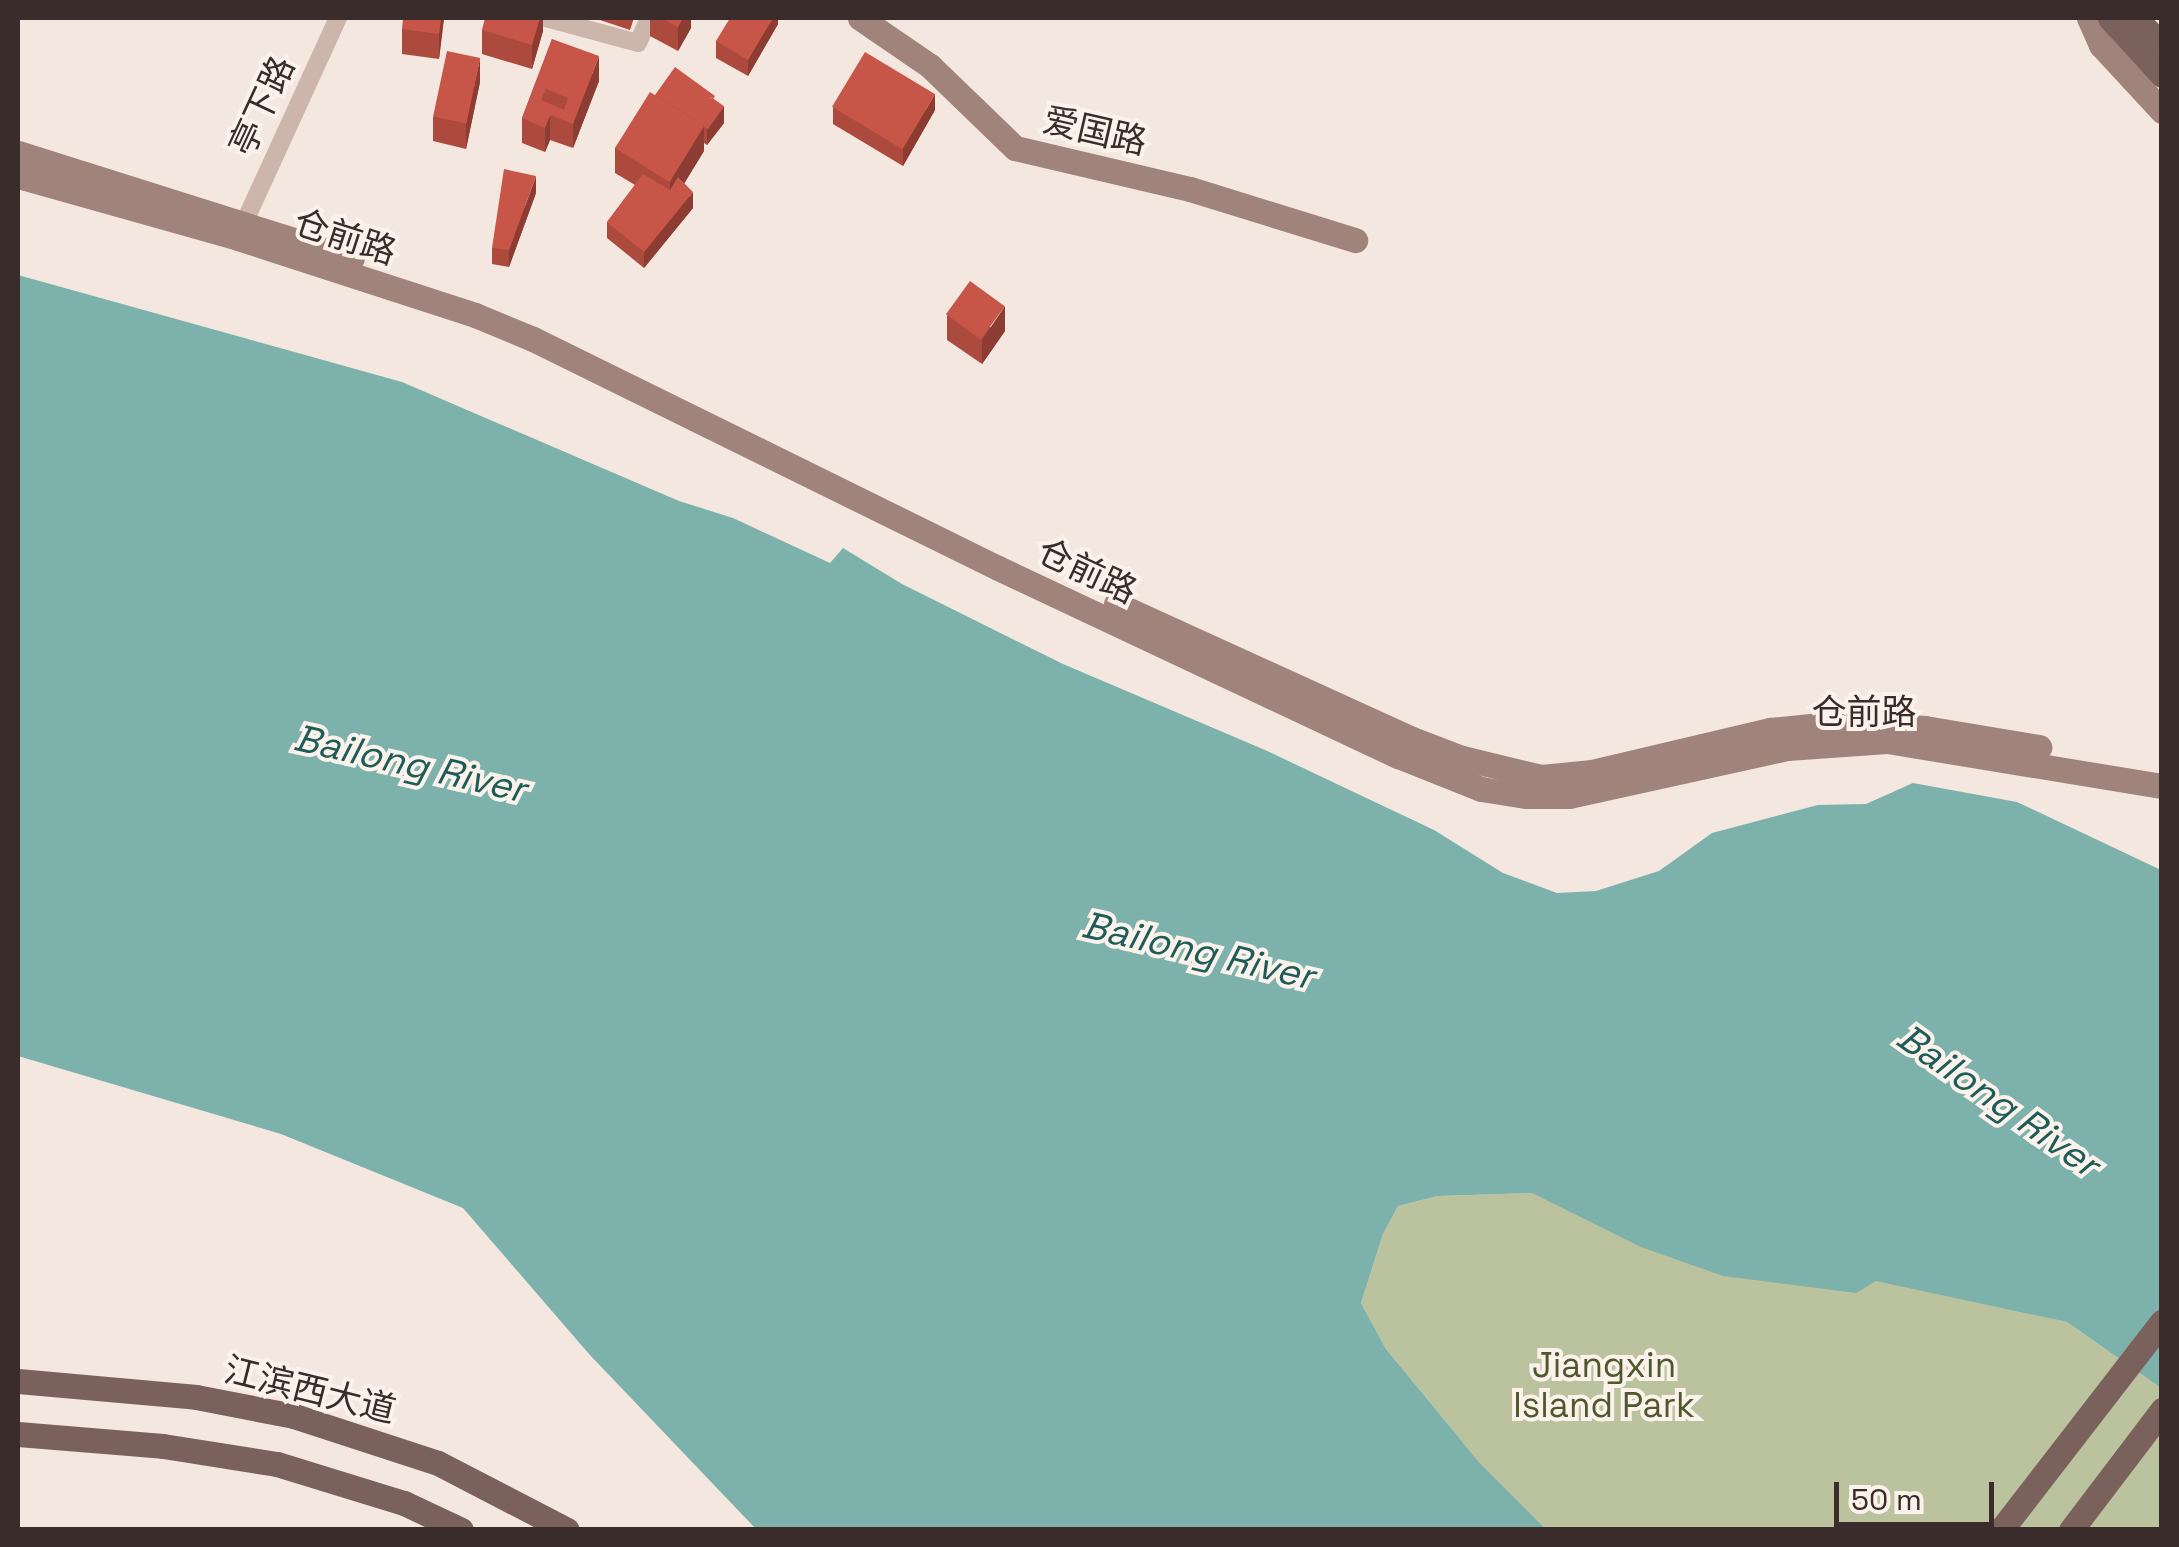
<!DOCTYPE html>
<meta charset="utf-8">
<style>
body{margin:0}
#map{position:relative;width:2179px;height:1547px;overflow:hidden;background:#f3e7df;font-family:"Space Grotesk","Noto Sans SC",sans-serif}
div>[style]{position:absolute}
.green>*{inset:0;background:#bbc39e}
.water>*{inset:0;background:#7db1ac}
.street>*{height:18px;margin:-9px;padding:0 9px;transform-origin:9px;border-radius:9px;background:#ccb5aa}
.secondary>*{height:25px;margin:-12.5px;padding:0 12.5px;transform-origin:12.5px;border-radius:12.5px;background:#a0847b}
.primary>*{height:25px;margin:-12.5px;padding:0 12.5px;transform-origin:12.5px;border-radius:12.5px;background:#7b615b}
.wall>*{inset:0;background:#ac4a3e}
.shaded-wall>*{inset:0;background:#8c3c32}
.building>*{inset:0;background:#c85648;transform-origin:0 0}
span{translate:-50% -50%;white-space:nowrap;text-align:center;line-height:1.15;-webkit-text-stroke:8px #faf2eb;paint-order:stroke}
.street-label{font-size:35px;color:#392c2a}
.park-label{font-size:35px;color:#4e582d}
.water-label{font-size:38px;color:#1e5c58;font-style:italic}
.frame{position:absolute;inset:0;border:20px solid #392c2a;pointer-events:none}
.scale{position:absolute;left:1834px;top:1482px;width:160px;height:45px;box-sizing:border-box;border:5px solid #392c2a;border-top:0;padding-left:12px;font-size:30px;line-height:35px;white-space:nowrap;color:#392c2a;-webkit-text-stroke:8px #faf2eb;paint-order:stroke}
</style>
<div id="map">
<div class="green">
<div style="clip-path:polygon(1532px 1193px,1572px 1210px,2067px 1322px,2161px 1388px,2161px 1529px,1546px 1529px,1479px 1462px,1386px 1349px,1361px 1303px,1383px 1234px,1398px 1206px,1438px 1196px)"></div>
</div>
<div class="water">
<div style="clip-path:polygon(18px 275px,402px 382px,679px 501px,733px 518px,830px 563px,843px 548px,902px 584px,1063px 664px,1265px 750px,1434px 830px,1503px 873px,1557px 893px,1596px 891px,1659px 871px,1712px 833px,1818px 805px,1866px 804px,1913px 783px,2017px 802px,2161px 870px,2161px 1388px,2067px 1322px,1876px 1281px,1856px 1293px,1723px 1276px,1641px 1247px,1532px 1193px,1438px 1196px,1398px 1206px,1383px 1234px,1361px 1303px,1386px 1349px,1479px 1462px,1546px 1529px,756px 1529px,589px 1354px,463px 1208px,281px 1134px,18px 1056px)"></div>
</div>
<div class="street">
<div style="left:546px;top:18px;width:95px;rotate:15.2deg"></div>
<div style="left:638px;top:43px;width:27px;rotate:-66deg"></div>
<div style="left:245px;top:221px;width:223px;rotate:-65.4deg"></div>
</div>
<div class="secondary">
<div style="left:860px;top:18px;width:85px;rotate:34.4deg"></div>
<div style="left:930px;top:66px;width:118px;rotate:44deg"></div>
<div style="left:1015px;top:148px;width:180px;rotate:13.2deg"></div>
<div style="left:1190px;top:189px;width:173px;rotate:17.2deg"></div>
<div style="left:2089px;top:18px;width:30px;rotate:66deg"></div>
<div style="left:2101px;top:45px;width:90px;rotate:47.3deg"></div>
<div style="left:18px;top:153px;width:350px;rotate:17.5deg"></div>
<div style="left:18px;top:176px;width:229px;rotate:15.7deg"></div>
<div style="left:238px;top:238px;width:249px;rotate:18deg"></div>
<div style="left:475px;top:315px;width:63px;rotate:22.5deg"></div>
<div style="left:533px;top:339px;width:518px;rotate:26.22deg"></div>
<div style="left:998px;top:568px;width:442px;rotate:25.2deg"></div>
<div style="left:1398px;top:756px;width:89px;rotate:21.7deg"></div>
<div style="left:1481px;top:789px;width:46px;rotate:8.8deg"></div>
<div style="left:1526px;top:796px;width:43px"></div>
<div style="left:1569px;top:796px;width:223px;rotate:-12.4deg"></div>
<div style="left:1787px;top:748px;width:100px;rotate:-4deg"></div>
<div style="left:1887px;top:741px;width:279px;rotate:9.3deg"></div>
<div style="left:1116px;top:604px;width:325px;rotate:24.5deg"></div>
<div style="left:1412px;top:739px;width:53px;rotate:20.8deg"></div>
<div style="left:1462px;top:758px;width:81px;rotate:13.5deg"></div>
<div style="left:1541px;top:777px;width:51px;rotate:-5.6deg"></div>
<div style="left:1592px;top:772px;width:183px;rotate:-13.3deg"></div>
<div style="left:1770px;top:730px;width:77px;rotate:-5.9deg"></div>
<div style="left:1847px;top:722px;width:78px;rotate:4.4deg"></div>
<div style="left:1925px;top:728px;width:116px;rotate:9.5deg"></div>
</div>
<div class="primary">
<div style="left:2110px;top:18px;width:77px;rotate:47.6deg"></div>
<div style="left:2135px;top:18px;width:38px;rotate:45deg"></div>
<div style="left:18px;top:1381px;width:179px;rotate:5.1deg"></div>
<div style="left:196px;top:1397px;width:100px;rotate:11deg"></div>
<div style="left:294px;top:1416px;width:151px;rotate:18.1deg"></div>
<div style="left:438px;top:1463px;width:145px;rotate:27.4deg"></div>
<div style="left:18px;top:1434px;width:145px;rotate:4.7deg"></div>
<div style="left:163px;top:1446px;width:115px;rotate:9deg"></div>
<div style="left:277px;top:1464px;width:133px;rotate:17.1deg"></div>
<div style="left:404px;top:1503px;width:63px;rotate:25.3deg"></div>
<div style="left:2001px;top:1530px;width:263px;rotate:-52.3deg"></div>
<div style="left:2071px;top:1530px;width:151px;rotate:-52.8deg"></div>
</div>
<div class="wall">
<div style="clip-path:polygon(444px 18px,439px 59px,402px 54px,402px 29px)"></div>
<div style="clip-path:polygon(543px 18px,543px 31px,532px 69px,482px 54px,482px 30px)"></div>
<div style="clip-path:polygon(594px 18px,634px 18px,630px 30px)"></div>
<div style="clip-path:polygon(650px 18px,691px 18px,691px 28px,678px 51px,650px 36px)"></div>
<div style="clip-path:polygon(778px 18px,778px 24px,748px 76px,716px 58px,716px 41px)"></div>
<div style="clip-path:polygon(552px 39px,599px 81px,573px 148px,550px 140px,545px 152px,522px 143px,522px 118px)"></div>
<div style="clip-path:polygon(480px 82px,466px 149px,433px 141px,433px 117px)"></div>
<div style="clip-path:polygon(655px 95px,715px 100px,724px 123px,707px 145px,704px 143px,704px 151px,684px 183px,693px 208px,644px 268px,607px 238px,607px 222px,635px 185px,615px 173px,615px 148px)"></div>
<div style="clip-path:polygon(833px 107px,935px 110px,903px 166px,833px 124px)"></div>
<div style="clip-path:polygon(536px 193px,509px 267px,492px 264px,492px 248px)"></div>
<div style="clip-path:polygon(947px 315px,1005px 331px,982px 364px,947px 340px)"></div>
</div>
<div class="shaded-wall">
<div style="clip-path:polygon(441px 18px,444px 18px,439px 59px,439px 34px)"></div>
<div style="clip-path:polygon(540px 18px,543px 18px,543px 31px,532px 69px,532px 45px)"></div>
<div style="clip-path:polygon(683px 18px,691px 18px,691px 28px,678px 51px,678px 27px)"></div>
<div style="clip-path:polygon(773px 18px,778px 18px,778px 24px,748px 76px,748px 60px)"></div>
<div style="clip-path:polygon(599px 56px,599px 81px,573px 148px,573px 124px)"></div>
<div style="clip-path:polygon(480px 58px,480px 82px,466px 149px,466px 124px)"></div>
<div style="clip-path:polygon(935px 94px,935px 110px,903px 166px,903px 149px)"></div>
<div style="clip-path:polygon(724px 106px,724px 123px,707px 145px,707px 129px)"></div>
<div style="clip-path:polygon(550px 115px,550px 140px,545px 152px,545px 128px)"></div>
<div style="clip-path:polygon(704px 126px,704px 151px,670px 207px,670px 182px)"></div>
<div style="clip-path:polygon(536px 176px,536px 193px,509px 267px,509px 250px)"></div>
<div style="clip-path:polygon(693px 192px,693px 208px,644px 268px,644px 252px)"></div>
<div style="clip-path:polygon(1005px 306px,1005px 331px,982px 364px,982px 340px)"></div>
</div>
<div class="building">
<div style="clip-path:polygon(403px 18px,441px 18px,439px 34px,402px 29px)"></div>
<div style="clip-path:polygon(485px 18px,540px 18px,532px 45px,482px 30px)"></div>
<div style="clip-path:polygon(661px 18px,683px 18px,678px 27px)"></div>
<div style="clip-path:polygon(730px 18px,773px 18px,748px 60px,716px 41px)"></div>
<div style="clip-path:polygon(evenodd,552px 39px,599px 56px,573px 124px,550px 115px,545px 128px,522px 118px,552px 39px,546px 89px,568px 98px,564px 110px,541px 100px,546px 89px)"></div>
<div style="left:447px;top:51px;width:34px;height:67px;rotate:12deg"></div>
<div style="left:865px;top:52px;width:82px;height:64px;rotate:31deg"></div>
<div style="clip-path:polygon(675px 67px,715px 96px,713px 99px,711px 97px,695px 120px,655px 95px)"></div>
<div style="left:650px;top:92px;width:64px;height:66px;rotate:32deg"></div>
<div style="left:711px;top:97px;width:16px;height:28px;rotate:35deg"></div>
<div style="clip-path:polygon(504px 169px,536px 176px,509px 250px,492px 248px)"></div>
<div style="clip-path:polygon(643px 174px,670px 190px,678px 177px,693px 192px,644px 252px,607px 222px)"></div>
<div style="left:970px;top:281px;width:43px;height:41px;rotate:36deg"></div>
</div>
<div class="street-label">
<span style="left:262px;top:106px;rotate:-65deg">亭下路</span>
<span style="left:1095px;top:131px;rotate:13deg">爱国路</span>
<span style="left:345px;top:237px;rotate:18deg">仓前路</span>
<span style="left:1087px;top:571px;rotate:25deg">仓前路</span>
<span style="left:1864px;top:712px">仓前路</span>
<span style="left:310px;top:1390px;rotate:14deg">江滨西大道</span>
</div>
<div class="park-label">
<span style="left:1604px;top:1385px">Jiangxin<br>Island Park</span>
</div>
<div class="water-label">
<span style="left:410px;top:764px;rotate:13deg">Bailong River</span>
<span style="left:1198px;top:951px;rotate:13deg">Bailong River</span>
<span style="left:1998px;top:1101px;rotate:35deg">Bailong River</span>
</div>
<div class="frame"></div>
<div class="scale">50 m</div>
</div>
